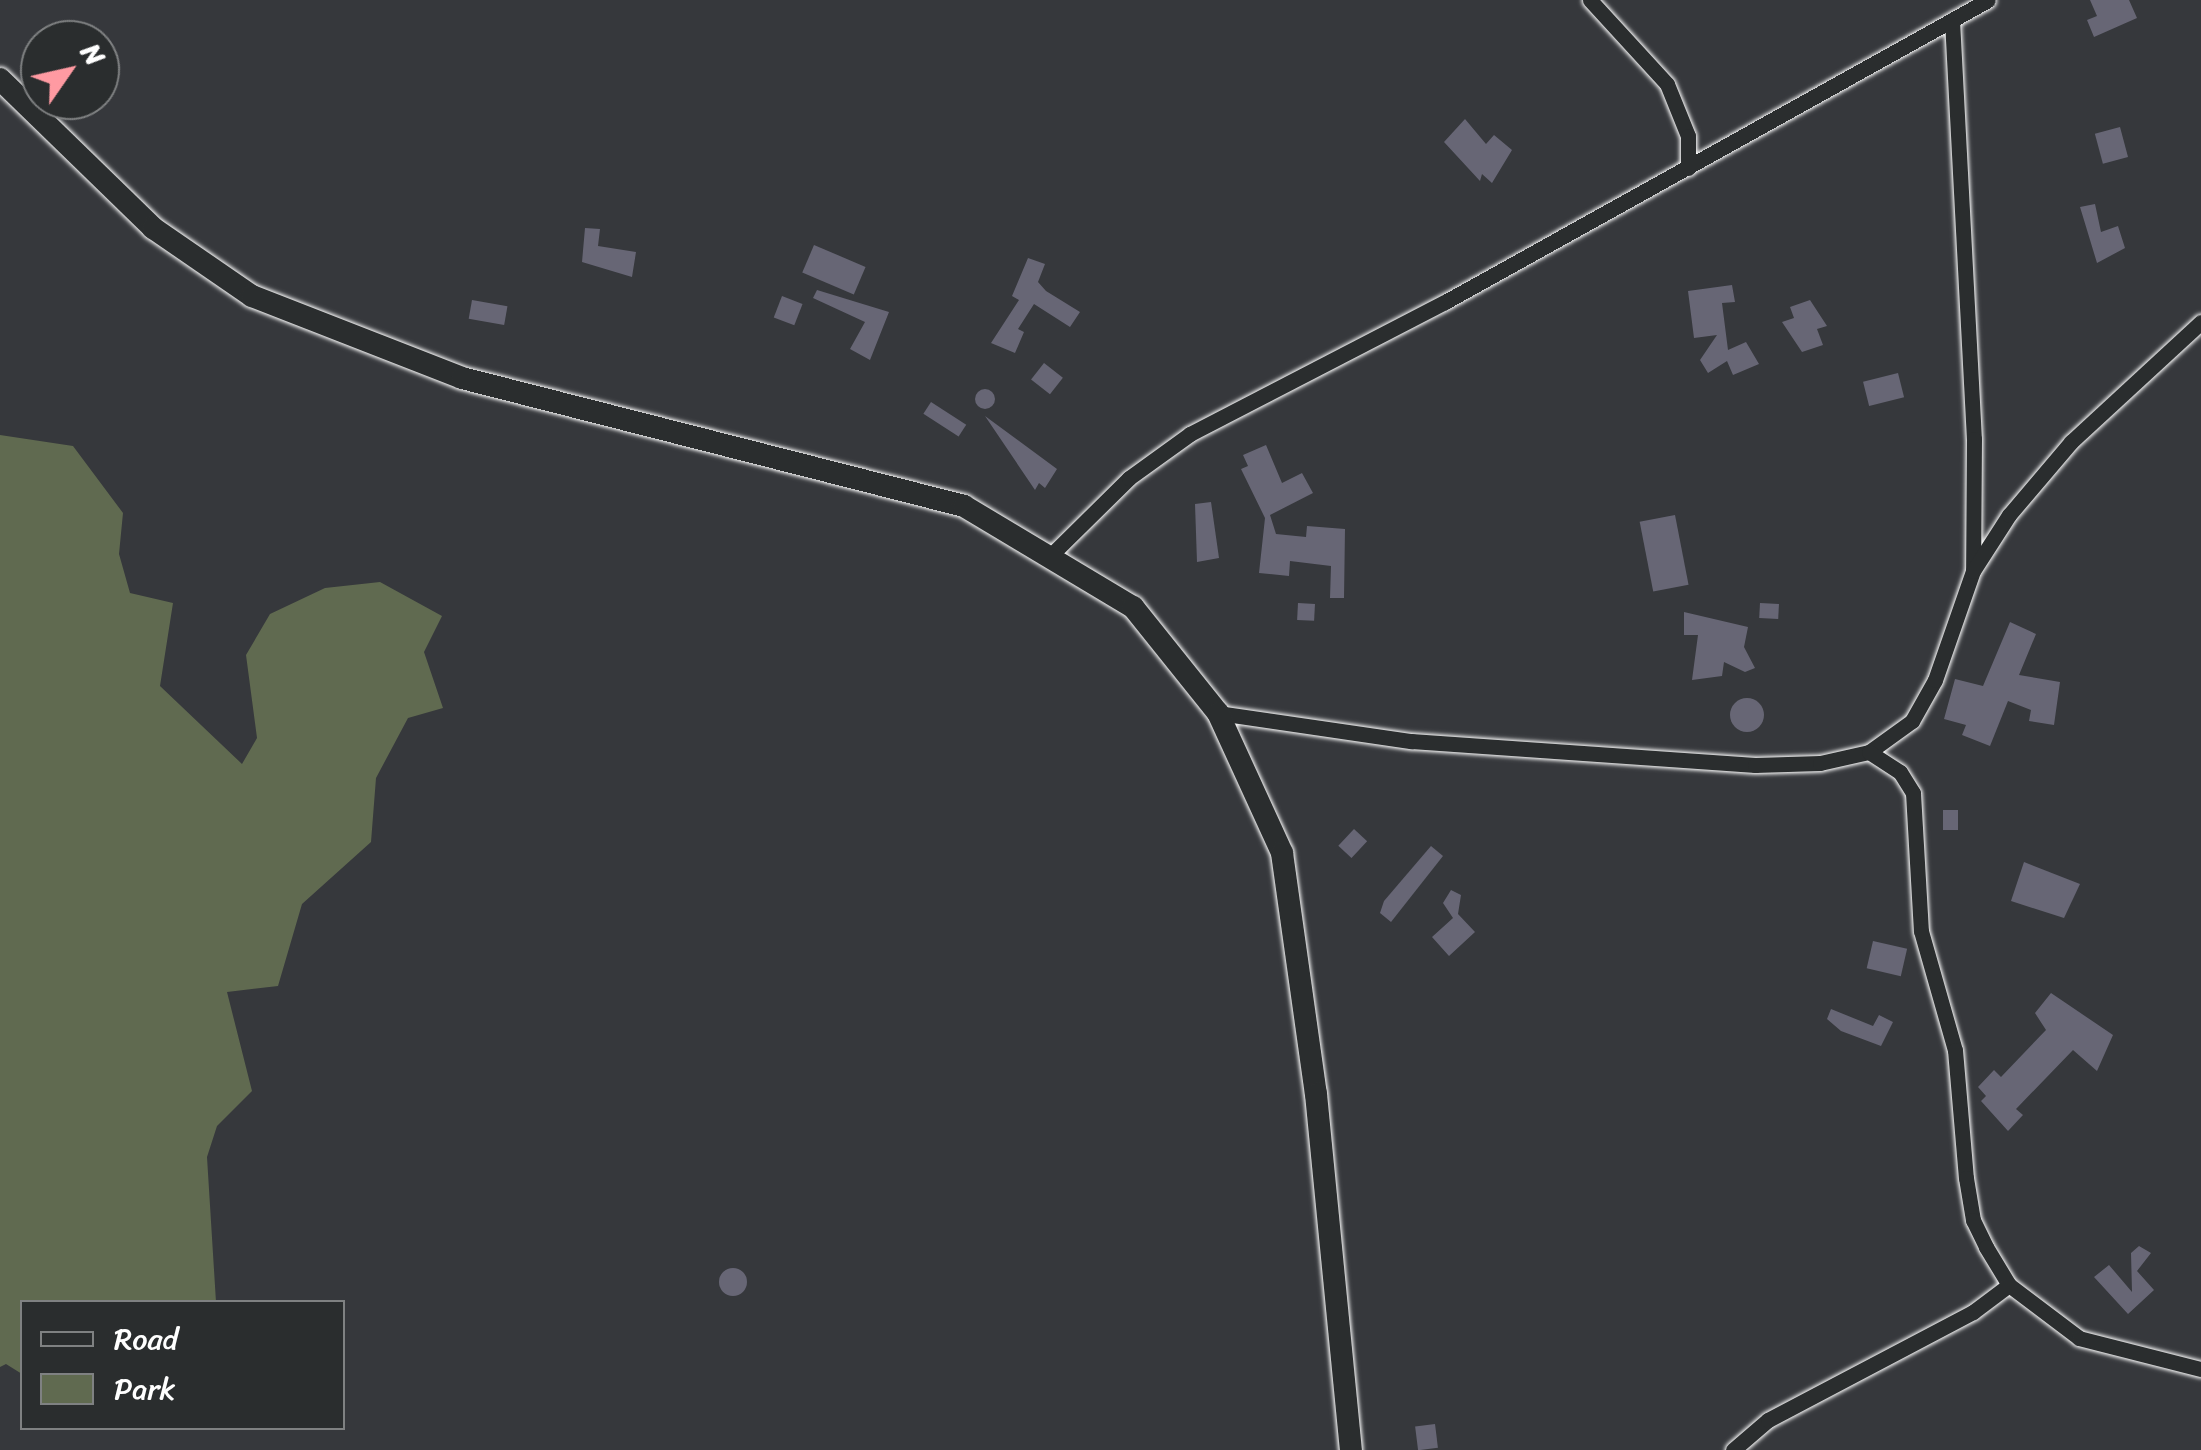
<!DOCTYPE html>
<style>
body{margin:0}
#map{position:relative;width:2201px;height:1450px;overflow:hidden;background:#36383c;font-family:Sriracha,sans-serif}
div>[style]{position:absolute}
.green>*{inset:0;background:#606a50}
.building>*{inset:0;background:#676675;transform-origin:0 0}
.round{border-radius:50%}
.roads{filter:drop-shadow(0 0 2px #fff) drop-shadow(0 0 2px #fff)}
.street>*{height:15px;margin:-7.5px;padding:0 7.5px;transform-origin:7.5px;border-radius:7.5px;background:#2a2d2e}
.secondary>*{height:22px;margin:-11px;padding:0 11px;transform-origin:11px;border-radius:11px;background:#2a2d2e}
span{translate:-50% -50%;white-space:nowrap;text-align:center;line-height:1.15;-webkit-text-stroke:8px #2a2d2e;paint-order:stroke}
.legend{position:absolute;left:20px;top:1300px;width:325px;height:130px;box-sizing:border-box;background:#2a2d2e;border:2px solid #7f8182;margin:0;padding:12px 18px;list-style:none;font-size:30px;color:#fff}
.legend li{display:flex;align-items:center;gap:20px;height:50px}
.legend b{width:50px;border:2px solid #7f8182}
.north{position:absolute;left:20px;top:20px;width:100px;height:100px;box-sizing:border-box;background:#2a2d2e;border:2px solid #7f8182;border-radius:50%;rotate:56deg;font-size:28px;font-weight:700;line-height:40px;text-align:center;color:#fff}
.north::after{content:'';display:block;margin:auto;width:35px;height:45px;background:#ff9aa2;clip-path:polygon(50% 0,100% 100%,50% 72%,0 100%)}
</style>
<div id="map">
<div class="green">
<div style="clip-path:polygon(0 435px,73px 446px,123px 513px,119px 554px,130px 593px,173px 603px,160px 686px,242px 764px,257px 738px,246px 655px,270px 614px,325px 588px,380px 582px,442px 616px,424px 652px,443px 708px,408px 718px,376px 778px,371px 842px,302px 904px,278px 986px,227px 992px,252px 1091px,217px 1126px,207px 1157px,216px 1302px,22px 1302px,22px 1374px,6px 1364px,0 1367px)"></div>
</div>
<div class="building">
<div style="clip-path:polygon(2090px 0,2129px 0,2137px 18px,2094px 37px,2087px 20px,2097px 16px)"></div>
<div style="clip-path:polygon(1465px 119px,1486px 144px,1494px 135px,1512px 150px,1492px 183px,1482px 174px,1480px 181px,1444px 142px)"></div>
<div style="left:2120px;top:127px;width:31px;height:26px;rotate:75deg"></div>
<div style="clip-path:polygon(2095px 204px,2101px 232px,2118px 226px,2125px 248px,2097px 263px,2080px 207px)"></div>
<div style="clip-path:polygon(585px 228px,600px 229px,598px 246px,636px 252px,632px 277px,582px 262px)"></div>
<div style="left:814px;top:245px;width:56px;height:30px;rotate:23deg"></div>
<div style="clip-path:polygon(1028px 258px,1045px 264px,1038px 282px,1046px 291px,1080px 312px,1070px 327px,1034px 304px,1018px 329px,1024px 332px,1015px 353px,991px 343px,1019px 300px,1012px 296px)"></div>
<div style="clip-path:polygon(1732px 285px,1735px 302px,1722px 303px,1728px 350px,1746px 342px,1759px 364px,1733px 375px,1727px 361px,1708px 373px,1700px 360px,1717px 335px,1694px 338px,1688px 291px)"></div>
<div style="clip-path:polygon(817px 290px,889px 312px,870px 360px,850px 349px,865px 322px,813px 298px)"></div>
<div style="left:782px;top:296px;width:22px;height:23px;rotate:21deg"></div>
<div style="left:472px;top:300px;width:36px;height:19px;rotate:10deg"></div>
<div style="clip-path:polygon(1810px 300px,1827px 326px,1817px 329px,1823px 345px,1802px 352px,1782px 322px,1794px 318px,1790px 307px)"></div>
<div style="left:1044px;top:363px;width:24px;height:21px;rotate:38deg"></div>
<div style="left:1898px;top:373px;width:25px;height:36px;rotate:76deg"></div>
<div class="round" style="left:975px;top:389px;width:20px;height:20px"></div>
<div style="left:931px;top:402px;width:42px;height:14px;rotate:33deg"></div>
<div style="clip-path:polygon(985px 416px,1057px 469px,1045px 488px,1039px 483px,1035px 490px)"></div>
<div style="clip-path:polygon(1266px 445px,1282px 483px,1302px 473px,1313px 493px,1270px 515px,1276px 534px,1306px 537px,1307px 526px,1345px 529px,1344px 598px,1330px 598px,1331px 566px,1290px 561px,1289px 576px,1259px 573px,1265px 518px,1241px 469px,1248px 466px,1243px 455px)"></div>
<div style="clip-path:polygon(1211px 502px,1219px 558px,1197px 562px,1195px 504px)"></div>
<div style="left:1675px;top:515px;width:71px;height:36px;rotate:79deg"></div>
<div style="left:1298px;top:603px;width:17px;height:17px;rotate:3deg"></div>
<div style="left:1760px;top:603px;width:19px;height:15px;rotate:3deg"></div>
<div style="clip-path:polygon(1684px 612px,1748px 627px,1744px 647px,1755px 668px,1745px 672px,1724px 662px,1722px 676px,1692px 680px,1698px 635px,1684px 635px)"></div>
<div style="clip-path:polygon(2010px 622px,2036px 634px,2019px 675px,2060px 682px,2054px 725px,2029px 721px,2031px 710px,2008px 701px,1990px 746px,1962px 735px,1966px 725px,1944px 719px,1955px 679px,1983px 686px)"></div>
<div class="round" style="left:1730px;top:698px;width:34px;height:34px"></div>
<div style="left:1943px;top:810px;width:15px;height:20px"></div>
<div style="left:1354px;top:829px;width:18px;height:23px;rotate:43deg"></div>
<div style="clip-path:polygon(1431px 846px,1443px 856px,1391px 922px,1380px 913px,1384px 901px)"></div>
<div style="clip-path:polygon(2024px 862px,2080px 884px,2064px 918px,2011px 901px)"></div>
<div style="clip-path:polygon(1451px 890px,1461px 895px,1458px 914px,1475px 932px,1449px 956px,1432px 937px,1453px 918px,1443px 903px)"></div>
<div style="left:1873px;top:941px;width:35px;height:28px;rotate:13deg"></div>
<div style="clip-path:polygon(2051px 993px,2113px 1035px,2097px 1071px,2073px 1050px,2016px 1109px,2023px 1115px,2008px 1131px,1981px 1101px,1986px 1096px,1978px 1087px,1994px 1070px,2001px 1077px,2046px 1030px,2035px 1013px)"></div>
<div style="clip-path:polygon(1831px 1009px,1873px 1026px,1879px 1015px,1893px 1022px,1881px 1046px,1841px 1031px,1827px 1019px)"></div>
<div style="clip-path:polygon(2139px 1246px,2151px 1253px,2137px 1271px,2154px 1290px,2128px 1314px,2094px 1277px,2109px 1265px,2132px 1292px,2131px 1253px)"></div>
<div class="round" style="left:719px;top:1268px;width:28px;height:28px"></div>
<div style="left:1435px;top:1424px;width:24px;height:20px;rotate:83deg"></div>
</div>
<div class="roads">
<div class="street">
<div style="left:1590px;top:0;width:114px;rotate:47.5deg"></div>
<div style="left:1667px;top:84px;width:56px;rotate:68deg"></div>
<div style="left:1688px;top:136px;width:32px;rotate:90deg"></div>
<div style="left:1952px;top:20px;width:420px;rotate:87deg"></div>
<div style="left:1974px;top:439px;width:131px;rotate:90.4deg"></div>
<div style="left:1049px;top:557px;width:112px;rotate:-44.6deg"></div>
<div style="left:1129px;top:478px;width:75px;rotate:-35.8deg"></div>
<div style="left:1190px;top:434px;width:287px;rotate:-27.4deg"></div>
<div style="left:1445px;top:302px;width:621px;rotate:-29.08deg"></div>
<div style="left:1218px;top:713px;width:195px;rotate:8.3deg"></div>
<div style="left:1411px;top:741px;width:345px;rotate:4deg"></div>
<div style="left:1755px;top:765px;width:65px;rotate:-1.8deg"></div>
<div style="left:1820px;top:763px;width:50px;rotate:-12.7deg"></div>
<div style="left:1869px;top:752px;width:53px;rotate:-35.8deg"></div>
<div style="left:1912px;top:721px;width:47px;rotate:-60.7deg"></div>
<div style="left:1935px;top:680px;width:115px;rotate:-70.8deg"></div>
<div style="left:1973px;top:571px;width:67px;rotate:-57.3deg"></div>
<div style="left:2009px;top:515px;width:96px;rotate:-49.7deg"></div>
<div style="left:2071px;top:442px;width:177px;rotate:-42.7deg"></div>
<div style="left:1869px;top:752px;width:37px;rotate:33deg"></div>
<div style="left:1900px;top:772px;width:25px;rotate:58deg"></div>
<div style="left:1913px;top:793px;width:138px;rotate:86.7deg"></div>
<div style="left:1921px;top:931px;width:124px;rotate:74.1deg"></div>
<div style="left:1955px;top:1050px;width:128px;rotate:85.1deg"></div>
<div style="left:1966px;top:1178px;width:43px;rotate:80.5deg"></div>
<div style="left:1973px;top:1220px;width:30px;rotate:64deg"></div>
<div style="left:1986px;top:1247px;width:44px;rotate:58.8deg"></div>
<div style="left:2009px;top:1285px;width:88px;rotate:37.1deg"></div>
<div style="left:2079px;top:1338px;width:126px;rotate:14.3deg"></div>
<div style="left:1733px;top:1450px;width:46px;rotate:-40.6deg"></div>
<div style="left:1768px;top:1420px;width:232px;rotate:-27.8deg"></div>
<div style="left:1973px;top:1312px;width:45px;rotate:-36.9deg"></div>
</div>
<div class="secondary">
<div style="left:0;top:79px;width:214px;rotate:44.2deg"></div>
<div style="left:153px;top:228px;width:120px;rotate:34.5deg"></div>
<div style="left:252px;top:296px;width:225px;rotate:21.3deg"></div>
<div style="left:462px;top:378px;width:518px;rotate:14.3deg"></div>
<div style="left:964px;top:506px;width:197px;rotate:30.9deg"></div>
<div style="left:1133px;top:607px;width:136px;rotate:51.3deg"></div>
<div style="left:1218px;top:713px;width:154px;rotate:65.4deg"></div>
<div style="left:1282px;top:853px;width:243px;rotate:82deg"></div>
<div style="left:1316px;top:1094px;width:358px;rotate:84.4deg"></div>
</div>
</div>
<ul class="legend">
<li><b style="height:12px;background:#2a2d2e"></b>Road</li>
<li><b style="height:28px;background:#606a50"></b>Park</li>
</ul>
<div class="north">N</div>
</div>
